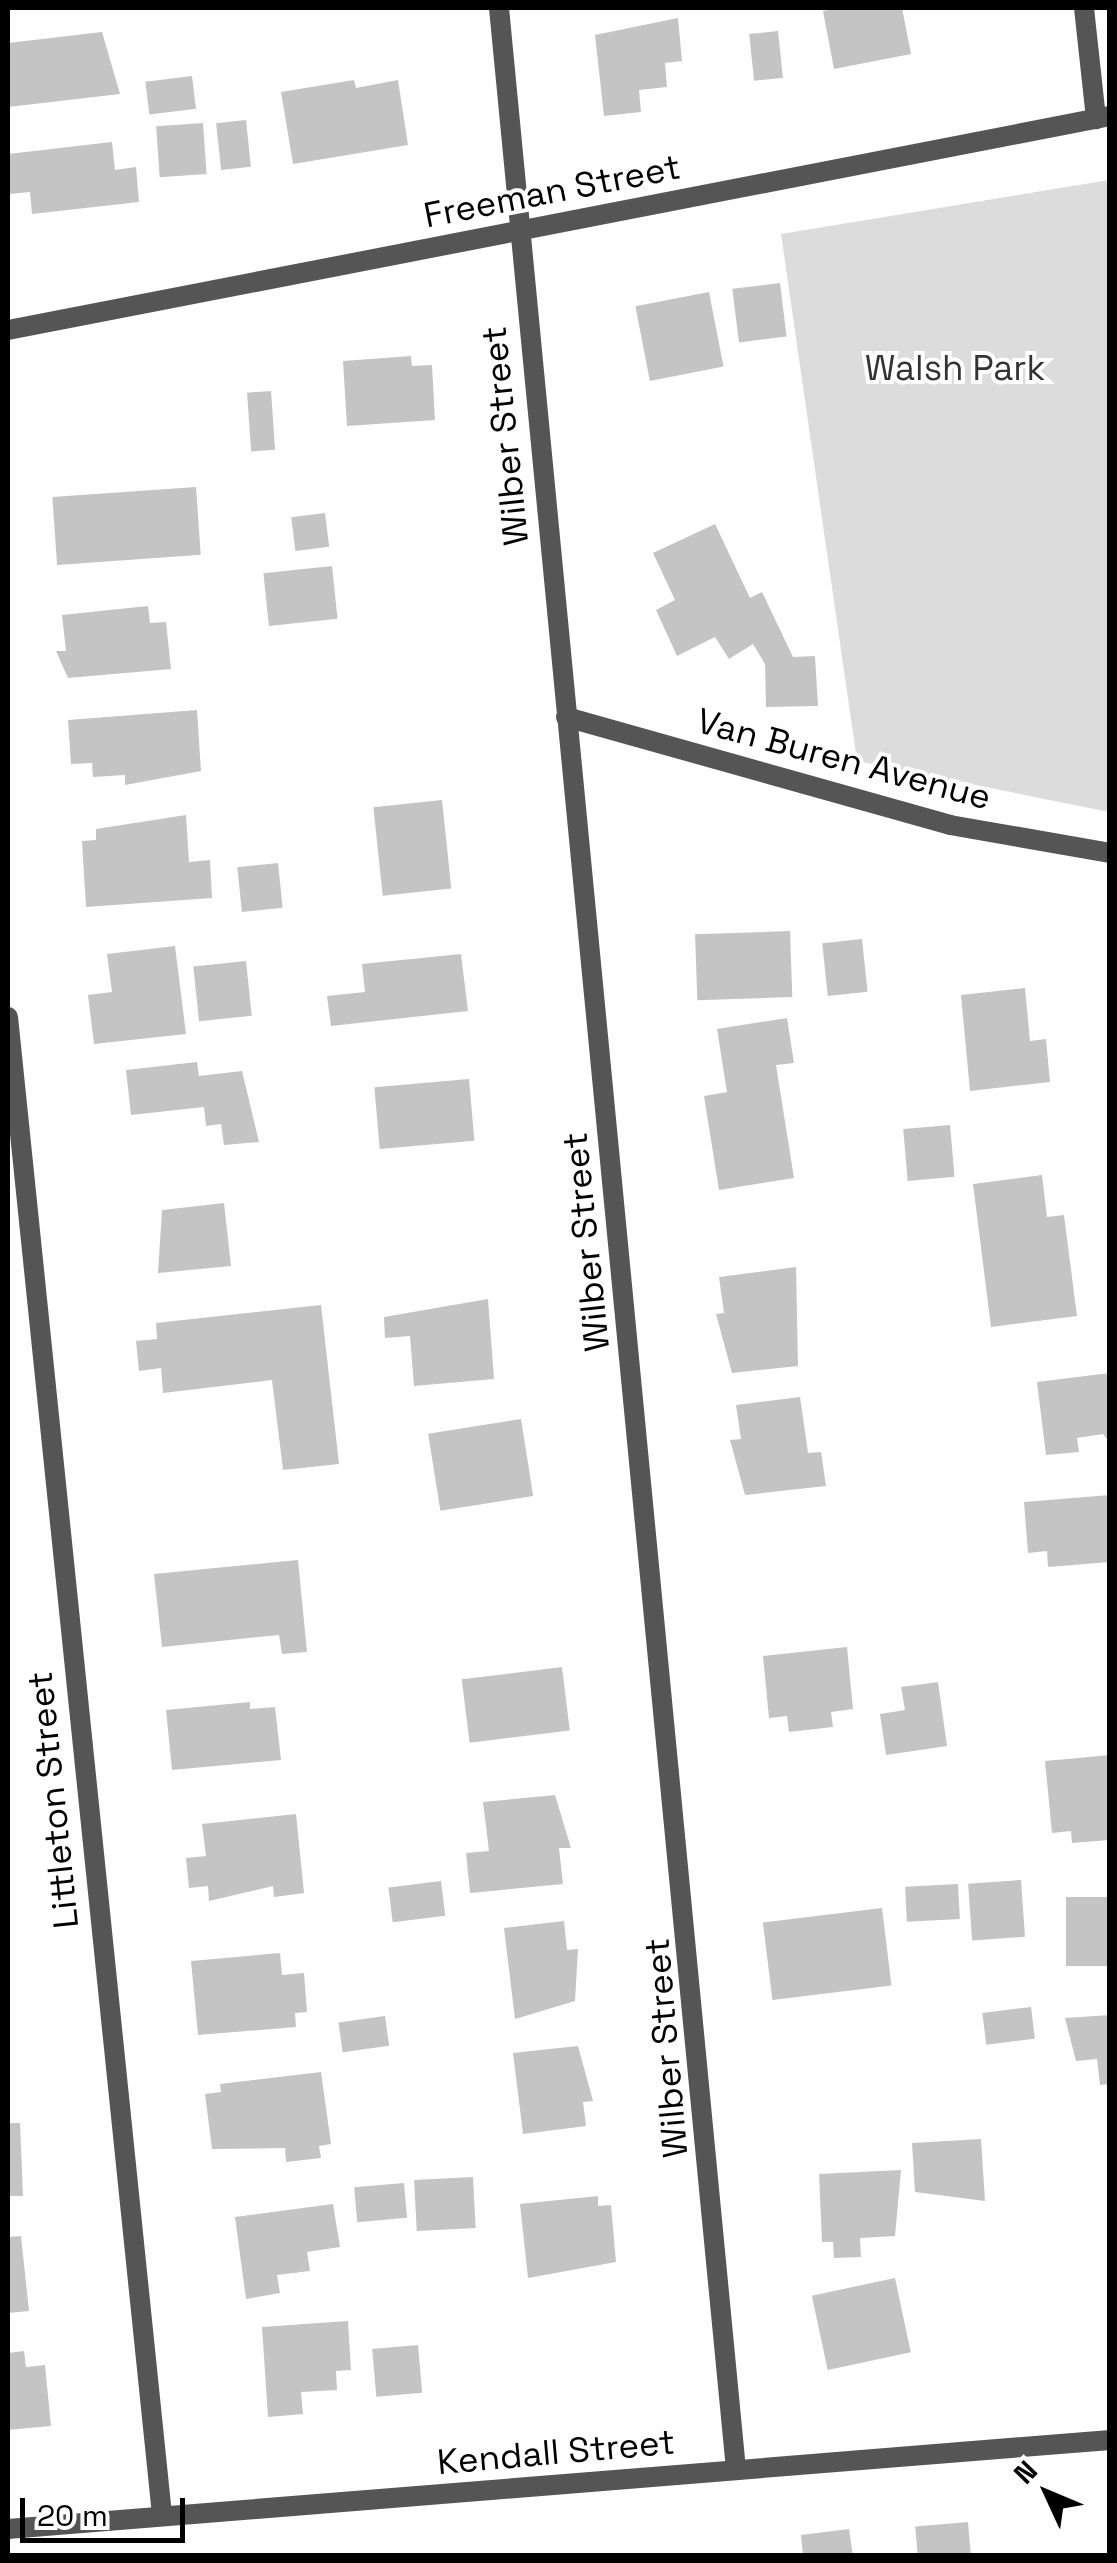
<!DOCTYPE html>
<style>
body{margin:0}
#map{position:relative;width:1117px;height:2563px;overflow:hidden;background:#fff;font-family:"Space Grotesk",sans-serif}
div>[style]{position:absolute}
.green>*{inset:0;background:#dcdcdc}
.building>*{inset:0;background:#c4c4c4;transform-origin:0 0}
.street>*{height:20px;margin:-10px;padding:0 10px;transform-origin:10px;border-radius:10px;background:#555}
span{translate:-50% -50%;white-space:nowrap;text-align:center;line-height:1.15;-webkit-text-stroke:8px #fff;paint-order:stroke}
.street-label{font-size:35px;color:#000}
.park-label{font-size:35px;color:#333}
.frame{position:absolute;inset:0;border:10px solid #000;pointer-events:none}
.north{position:absolute;left:997px;top:2443px;width:100px;height:100px;-webkit-text-stroke:8px #fff;paint-order:stroke;rotate:314deg;font-size:28px;font-weight:700;line-height:40px;text-align:center;color:#000}
.north::after{content:'';display:block;margin:auto;width:35px;height:45px;background:#000;clip-path:polygon(50% 0,100% 100%,50% 72%,0 100%)}
.scale{position:absolute;left:20px;top:2498px;width:165px;height:45px;box-sizing:border-box;border:5px solid #000;border-top:0;padding-left:12px;font-size:30px;line-height:35px;white-space:nowrap;color:#000;-webkit-text-stroke:8px #fff;paint-order:stroke}
</style>
<div id="map">
<div class="green">
<div style="clip-path:polygon(1109px 180px,1109px 812px,857px 761px,781px 234px)"></div>
</div>
<div class="building">
<div style="clip-path:polygon(840px 8px,902px 8px,911px 54px,834px 69px,823px 11px)"></div>
<div style="clip-path:polygon(678px 18px,682px 61px,665px 63px,667px 87px,639px 90px,641px 112px,604px 116px,595px 35px)"></div>
<div style="left:778px;top:31px;width:47px;height:29px;rotate:84deg"></div>
<div style="clip-path:polygon(102px 32px,120px 94px,8px 107px,8px 43px)"></div>
<div style="left:192px;top:76px;width:33px;height:47px;rotate:83deg"></div>
<div style="clip-path:polygon(354px 80px,356px 88px,398px 80px,408px 145px,293px 164px,281px 92px)"></div>
<div style="left:246px;top:120px;width:47px;height:30px;rotate:84deg"></div>
<div style="left:203px;top:123px;width:51px;height:47px;rotate:86deg"></div>
<div style="clip-path:polygon(112px 142px,115px 170px,136px 167px,139px 202px,32px 214px,30px 192px,10px 194px,8px 154px)"></div>
<div style="left:780px;top:283px;width:54px;height:48px;rotate:83deg"></div>
<div style="left:709px;top:292px;width:76px;height:75px;rotate:79deg"></div>
<div style="clip-path:polygon(411px 356px,412px 366px,432px 365px,435px 420px,347px 426px,343px 361px)"></div>
<div style="left:271px;top:391px;width:59px;height:24px;rotate:86deg"></div>
<div style="left:196px;top:487px;width:68px;height:144px;rotate:86deg"></div>
<div style="left:325px;top:513px;width:34px;height:34px;rotate:83deg"></div>
<div style="clip-path:polygon(715px 524px,750px 598px,762px 592px,793px 657px,815px 656px,818px 706px,766px 707px,765px 664px,753px 644px,729px 659px,715px 637px,677px 656px,656px 610px,675px 600px,653px 553px)"></div>
<div style="left:332px;top:566px;width:53px;height:69px;rotate:84deg"></div>
<div style="clip-path:polygon(148px 606px,150px 623px,166px 622px,171px 669px,68px 678px,56px 651px,66px 651px,62px 615px)"></div>
<div style="clip-path:polygon(197px 710px,201px 771px,125px 785px,125px 775px,93px 777px,92px 763px,71px 764px,68px 720px)"></div>
<div style="left:442px;top:800px;width:89px;height:69px;rotate:84deg"></div>
<div style="clip-path:polygon(186px 815px,189px 862px,210px 860px,212px 898px,86px 907px,82px 841px,96px 840px,96px 829px)"></div>
<div style="left:278px;top:863px;width:45px;height:41px;rotate:84deg"></div>
<div style="left:790px;top:931px;width:66px;height:95px;rotate:88deg"></div>
<div style="left:862px;top:939px;width:53px;height:40px;rotate:84deg"></div>
<div style="clip-path:polygon(175px 946px,186px 1034px,94px 1044px,88px 995px,112px 992px,107px 954px)"></div>
<div style="clip-path:polygon(461px 954px,468px 1011px,331px 1026px,327px 996px,365px 992px,362px 964px)"></div>
<div style="left:246px;top:961px;width:55px;height:53px;rotate:84deg"></div>
<div style="clip-path:polygon(1025px 988px,1030px 1041px,1046px 1039px,1050px 1082px,970px 1091px,961px 995px)"></div>
<div style="clip-path:polygon(787px 1018px,794px 1063px,776px 1065px,794px 1178px,719px 1190px,704px 1096px,727px 1092px,717px 1029px)"></div>
<div style="clip-path:polygon(197px 1062px,199px 1076px,242px 1071px,259px 1142px,224px 1145px,221px 1124px,206px 1126px,204px 1107px,131px 1115px,126px 1070px)"></div>
<div style="left:469px;top:1079px;width:62px;height:95px;rotate:85deg"></div>
<div style="left:950px;top:1125px;width:52px;height:47px;rotate:85deg"></div>
<div style="clip-path:polygon(1042px 1175px,1047px 1217px,1064px 1215px,1077px 1316px,991px 1327px,973px 1184px)"></div>
<div style="clip-path:polygon(224px 1203px,231px 1266px,158px 1273px,162px 1210px)"></div>
<div style="clip-path:polygon(796px 1267px,798px 1366px,732px 1373px,716px 1314px,724px 1313px,719px 1277px)"></div>
<div style="clip-path:polygon(488px 1299px,494px 1379px,414px 1386px,410px 1336px,385px 1338px,384px 1317px)"></div>
<div style="clip-path:polygon(321px 1305px,339px 1464px,283px 1470px,272px 1380px,163px 1393px,161px 1368px,139px 1371px,136px 1341px,157px 1339px,156px 1323px)"></div>
<div style="clip-path:polygon(1110px 1373px,1110px 1443px,1103px 1434px,1077px 1438px,1079px 1452px,1046px 1455px,1037px 1382px)"></div>
<div style="clip-path:polygon(800px 1397px,808px 1453px,821px 1452px,826px 1486px,745px 1495px,730px 1440px,741px 1439px,736px 1405px)"></div>
<div style="left:521px;top:1419px;width:78px;height:94px;rotate:81deg"></div>
<div style="clip-path:polygon(1110px 1495px,1110px 1562px,1048px 1567px,1047px 1551px,1028px 1553px,1024px 1502px)"></div>
<div style="clip-path:polygon(298px 1560px,307px 1652px,282px 1654px,279px 1635px,162px 1647px,154px 1574px)"></div>
<div style="clip-path:polygon(847px 1647px,853px 1709px,831px 1712px,833px 1727px,789px 1732px,787px 1716px,769px 1718px,763px 1656px)"></div>
<div style="left:562px;top:1667px;width:64px;height:101px;rotate:83deg"></div>
<div style="clip-path:polygon(938px 1682px,947px 1746px,886px 1755px,880px 1714px,905px 1710px,901px 1687px)"></div>
<div style="clip-path:polygon(250px 1702px,250px 1709px,275px 1707px,281px 1760px,172px 1770px,166px 1710px)"></div>
<div style="clip-path:polygon(1110px 1755px,1110px 1840px,1072px 1843px,1071px 1831px,1052px 1833px,1045px 1761px)"></div>
<div style="clip-path:polygon(555px 1795px,571px 1848px,559px 1848px,563px 1884px,470px 1893px,466px 1853px,489px 1851px,483px 1802px)"></div>
<div style="clip-path:polygon(296px 1814px,304px 1893px,274px 1897px,273px 1886px,209px 1901px,208px 1886px,189px 1888px,186px 1858px,206px 1856px,202px 1824px)"></div>
<div style="left:1021px;top:1880px;width:57px;height:53px;rotate:86deg"></div>
<div style="left:441px;top:1881px;width:35px;height:53px;rotate:83deg"></div>
<div style="left:958px;top:1884px;width:35px;height:53px;rotate:87deg"></div>
<div style="left:1110px;top:1897px;width:69px;height:44px;rotate:90deg"></div>
<div style="left:882px;top:1908px;width:78px;height:120px;rotate:83deg"></div>
<div style="clip-path:polygon(564px 1921px,567px 1950px,578px 1949px,575px 2001px,515px 2019px,504px 1928px)"></div>
<div style="clip-path:polygon(280px 1953px,282px 1975px,304px 1973px,307px 2012px,295px 2013px,296px 2027px,198px 2035px,191px 1961px)"></div>
<div style="left:1031px;top:2007px;width:32px;height:49px;rotate:83deg"></div>
<div style="clip-path:polygon(1110px 2015px,1110px 2084px,1100px 2085px,1097px 2059px,1076px 2061px,1065px 2018px)"></div>
<div style="left:385px;top:2016px;width:30px;height:47px;rotate:82deg"></div>
<div style="clip-path:polygon(578px 2046px,593px 2101px,583px 2102px,586px 2126px,523px 2134px,513px 2053px)"></div>
<div style="clip-path:polygon(321px 2072px,331px 2144px,319px 2146px,321px 2158px,286px 2162px,285px 2148px,212px 2149px,205px 2094px,221px 2092px,220px 2084px)"></div>
<div style="clip-path:polygon(8px 2123px,20px 2123px,23px 2196px,8px 2196px)"></div>
<div style="clip-path:polygon(981px 2139px,985px 2201px,915px 2192px,912px 2143px)"></div>
<div style="clip-path:polygon(901px 2170px,895px 2236px,860px 2238px,861px 2257px,834px 2258px,833px 2242px,822px 2242px,819px 2174px)"></div>
<div style="left:473px;top:2177px;width:51px;height:59px;rotate:87deg"></div>
<div style="left:404px;top:2183px;width:35px;height:50px;rotate:85deg"></div>
<div style="clip-path:polygon(598px 2196px,598px 2206px,611px 2205px,616px 2262px,528px 2278px,520px 2204px)"></div>
<div style="clip-path:polygon(333px 2204px,340px 2247px,307px 2252px,310px 2271px,277px 2275px,280px 2293px,246px 2299px,235px 2217px)"></div>
<div style="clip-path:polygon(21px 2236px,29px 2311px,8px 2313px,8px 2237px)"></div>
<div style="left:895px;top:2278px;width:76px;height:85px;rotate:78deg"></div>
<div style="clip-path:polygon(348px 2321px,351px 2370px,336px 2371px,337px 2390px,301px 2392px,303px 2414px,268px 2417px,262px 2327px)"></div>
<div style="left:418px;top:2345px;width:48px;height:46px;rotate:85deg"></div>
<div style="clip-path:polygon(24px 2351px,26px 2367px,45px 2365px,51px 2426px,8px 2430px,8px 2353px)"></div>
<div style="left:968px;top:2522px;width:34px;height:53px;rotate:85deg"></div>
<div style="clip-path:polygon(849px 2529px,853px 2556px,803px 2556px,801px 2535px)"></div>
</div>
<div class="street">
<div style="left:499px;top:8px;width:2473px;rotate:84.5deg"></div>
<div style="left:1084px;top:8px;width:112px;rotate:83.8deg"></div>
<div style="left:8px;top:330px;width:1123px;rotate:-10.99deg"></div>
<div style="left:566px;top:717px;width:399px;rotate:15.7deg"></div>
<div style="left:950px;top:825px;width:162px;rotate:9.9deg"></div>
<div style="left:8px;top:1017px;width:1507px;rotate:84.13deg"></div>
<div style="left:8px;top:2529px;width:1106px;rotate:-4.62deg"></div>
</div>
<div class="street-label">
<span style="left:552px;top:191px;rotate:-11deg">Freeman Street</span>
<span style="left:505px;top:436px;rotate:-96deg">Wilber Street</span>
<span style="left:844px;top:759px;rotate:15deg">Van Buren Avenue</span>
<span style="left:586px;top:1242px;rotate:-96deg">Wilber Street</span>
<span style="left:53px;top:1800px;rotate:-96deg">Littleton Street</span>
<span style="left:666px;top:2048px;rotate:-95deg">Wilber Street</span>
<span style="left:556px;top:2452px;rotate:-5deg">Kendall Street</span>
</div>
<div class="park-label">
<span style="left:955px;top:368px">Walsh Park</span>
</div>
<div class="frame"></div>
<div class="north">N</div>
<div class="scale">20 m</div>
</div>
